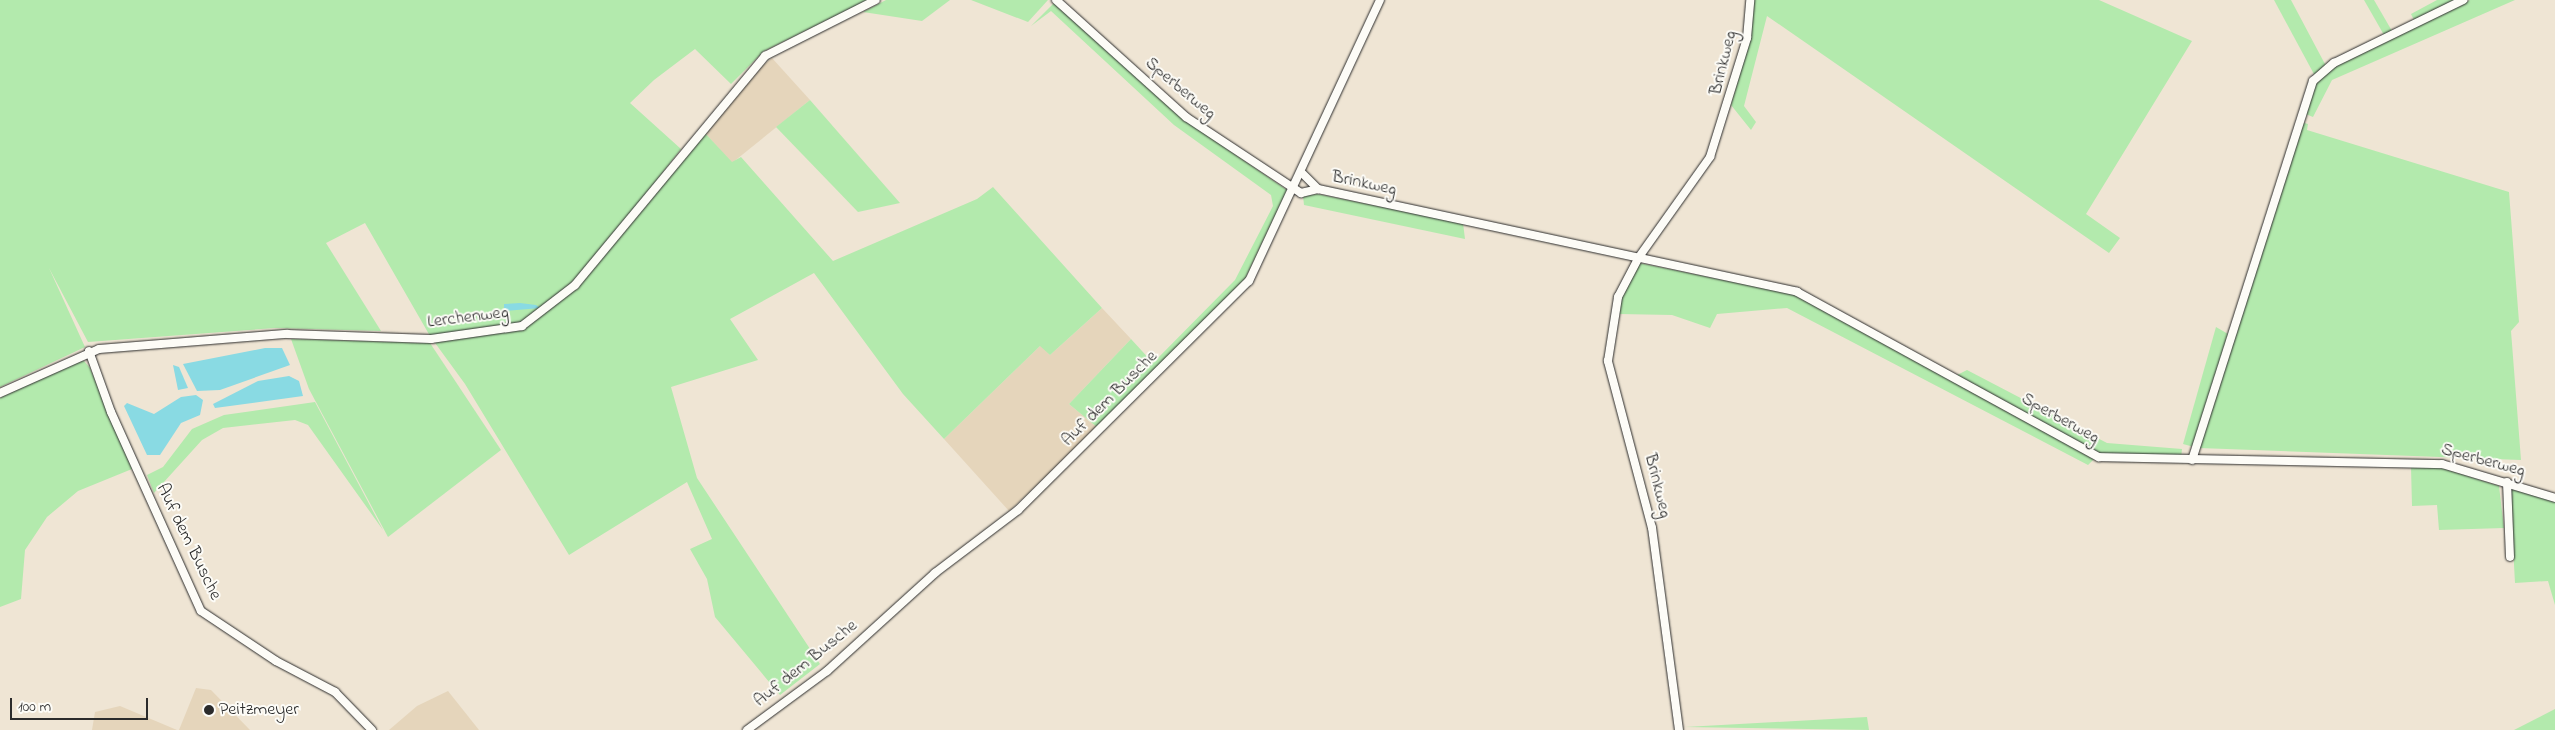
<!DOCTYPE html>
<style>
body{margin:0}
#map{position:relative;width:2555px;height:730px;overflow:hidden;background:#efe5d4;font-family:"Indie Flower",sans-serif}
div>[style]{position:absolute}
.built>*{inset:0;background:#e5d5bb}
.green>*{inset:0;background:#b3eaad}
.water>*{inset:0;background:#89dae3}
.roads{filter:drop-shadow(0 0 1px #2b2b2b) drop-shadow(0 0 1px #2b2b2b)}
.minor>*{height:8px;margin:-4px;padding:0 4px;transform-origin:4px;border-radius:4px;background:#fdfcf7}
.dots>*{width:14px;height:14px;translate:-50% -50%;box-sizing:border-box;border:2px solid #fdfcf7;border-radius:50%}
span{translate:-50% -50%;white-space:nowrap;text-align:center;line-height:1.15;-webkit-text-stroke:4px #fdfcf7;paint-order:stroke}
.street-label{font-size:18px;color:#2b2b2b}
.poi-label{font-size:18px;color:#2b2b2b}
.left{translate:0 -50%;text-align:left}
.scale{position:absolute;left:10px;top:698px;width:138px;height:22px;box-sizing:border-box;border:2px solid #2b2b2b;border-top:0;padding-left:6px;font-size:15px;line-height:18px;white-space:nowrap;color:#2b2b2b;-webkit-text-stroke:4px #fdfcf7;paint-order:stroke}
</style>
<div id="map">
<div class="built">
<div style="clip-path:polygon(772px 58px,810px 100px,732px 163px,704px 132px,751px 75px)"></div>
<div style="clip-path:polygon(1102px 308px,1131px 339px,1069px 404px,1098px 428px,1009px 511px,944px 439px,1041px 345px,1050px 355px)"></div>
<div style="clip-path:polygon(196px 688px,211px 690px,250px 730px,179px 730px)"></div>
<div style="clip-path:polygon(448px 691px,479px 730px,389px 730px,417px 706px)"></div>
<div style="clip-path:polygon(120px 706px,177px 730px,92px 730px,95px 712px)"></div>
</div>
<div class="green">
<div style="clip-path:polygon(0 0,868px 0,764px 51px,731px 84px,695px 49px,654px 80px,630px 103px,681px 149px,636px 207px,644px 208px,704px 132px,732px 162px,741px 157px,833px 261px,977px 199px,993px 187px,1102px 308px,1050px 355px,1040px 346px,944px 439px,903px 394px,814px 273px,730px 319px,758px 360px,671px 387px,697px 478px,820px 664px,780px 695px,715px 617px,707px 579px,690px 549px,712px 539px,687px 482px,569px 555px,465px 384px,430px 336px,365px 223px,326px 243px,381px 331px,275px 328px,88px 342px,49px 268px,85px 347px,0 387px)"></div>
<div style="clip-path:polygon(886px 0,950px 0,922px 21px,863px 12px)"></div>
<div style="clip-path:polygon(971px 0,1048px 0,1028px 22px)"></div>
<div style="clip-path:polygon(1754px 0,2099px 0,2192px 41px,2086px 214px,2120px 238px,2109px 253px,1767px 16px,1744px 106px,1756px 122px,1751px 130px,1731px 105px,1750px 37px)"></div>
<div style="clip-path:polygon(2274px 0,2291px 0,2326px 66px,2315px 76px)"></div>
<div style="clip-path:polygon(2364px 0,2374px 0,2392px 31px,2384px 35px)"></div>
<div style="clip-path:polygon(2437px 0,2456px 0,2415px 22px,2411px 14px)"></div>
<div style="clip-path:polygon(2470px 0,2515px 0,2332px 80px,2313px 117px,2303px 113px,2315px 82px,2334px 67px)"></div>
<div style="clip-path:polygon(1055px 2px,1183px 119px,1287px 190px,1244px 281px,1098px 428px,1069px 404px,1131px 339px,1153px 363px,1235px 280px,1273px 206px,1271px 195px,1174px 125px,1051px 11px,1031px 26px)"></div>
<div style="clip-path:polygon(810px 100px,900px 203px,858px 212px,776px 127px)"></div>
<div style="clip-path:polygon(2301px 122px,2308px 124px,2307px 130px,2509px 192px,2519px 322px,2511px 331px,2521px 460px,2199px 448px)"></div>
<div style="clip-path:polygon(1317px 194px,1463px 223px,1465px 239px,1304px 205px,1303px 196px)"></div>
<div style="clip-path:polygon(1639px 263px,1797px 295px,2094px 459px,2088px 465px,1787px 308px,1717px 314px,1710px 328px,1672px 315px,1619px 314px,1621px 297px)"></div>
<div style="clip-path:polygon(2216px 327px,2228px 334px,2194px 447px,2183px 444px)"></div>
<div style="clip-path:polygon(291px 339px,430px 343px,501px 450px,388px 537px,309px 389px)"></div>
<div style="clip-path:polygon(75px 361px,84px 361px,90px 368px,132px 469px,78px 491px,47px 517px,25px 550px,21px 599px,0 607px,0 398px)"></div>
<div style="clip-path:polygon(1967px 370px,2107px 443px,2182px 449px,2181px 458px,2101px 455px,1955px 376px)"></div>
<div style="clip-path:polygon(315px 402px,383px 530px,308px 425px,295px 420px,223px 428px,202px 440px,154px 493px,147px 475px,163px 467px,192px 429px,224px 415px)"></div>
<div style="clip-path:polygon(2436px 466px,2499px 486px,2504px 528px,2439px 530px,2437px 505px,2412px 506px,2411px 467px)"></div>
<div style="clip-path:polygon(2514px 486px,2555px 500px,2555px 605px,2548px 581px,2515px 583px,2510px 490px)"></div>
<div style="clip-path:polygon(2555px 709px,2555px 730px,2514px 730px)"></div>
<div style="clip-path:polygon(1867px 717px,1869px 730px,1685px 727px)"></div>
</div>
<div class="water">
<div style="clip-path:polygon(520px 303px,536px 305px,540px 308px,504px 311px,504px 304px)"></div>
<div style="clip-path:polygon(265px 348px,282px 348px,290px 365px,220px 390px,197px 391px,183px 364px)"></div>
<div style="clip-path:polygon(173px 365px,179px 367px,188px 388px,178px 390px)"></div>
<div style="clip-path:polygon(289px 376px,299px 381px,303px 396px,215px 408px,213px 404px,258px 381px)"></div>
<div style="clip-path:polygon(196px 395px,203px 400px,200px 415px,181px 423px,160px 455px,147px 455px,124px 406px,127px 403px,154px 414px,181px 397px)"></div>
</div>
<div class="roads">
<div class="minor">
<div style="left:1056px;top:0;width:175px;rotate:42deg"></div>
<div style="left:1186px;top:117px;width:138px;rotate:33.5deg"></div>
<div style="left:1301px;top:193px;width:17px;rotate:-13deg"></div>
<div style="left:1318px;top:189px;width:490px;rotate:12.1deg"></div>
<div style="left:1797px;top:292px;width:344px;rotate:28.7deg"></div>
<div style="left:2099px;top:457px;width:343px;rotate:1.2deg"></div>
<div style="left:2442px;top:464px;width:118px;rotate:16.7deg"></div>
<div style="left:1302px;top:173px;width:23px;rotate:45deg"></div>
<div style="left:89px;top:351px;width:65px;rotate:70.2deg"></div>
<div style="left:111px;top:412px;width:218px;rotate:65.7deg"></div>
<div style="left:201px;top:611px;width:90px;rotate:33.7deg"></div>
<div style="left:276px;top:661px;width:67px;rotate:27.7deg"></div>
<div style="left:335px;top:692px;width:53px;rotate:45.8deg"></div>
<div style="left:0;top:393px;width:108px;rotate:-24deg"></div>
<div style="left:99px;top:349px;width:189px;rotate:-4.6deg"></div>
<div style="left:287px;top:334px;width:144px;rotate:2deg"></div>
<div style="left:431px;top:339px;width:92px;rotate:-8.1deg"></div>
<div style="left:522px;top:326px;width:67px;rotate:-37.7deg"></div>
<div style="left:575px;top:285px;width:298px;rotate:-50.3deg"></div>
<div style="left:765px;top:56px;width:124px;rotate:-26.8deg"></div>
<div style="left:2192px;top:460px;width:398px;rotate:-72.3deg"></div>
<div style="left:2313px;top:81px;width:28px;rotate:-41deg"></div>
<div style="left:2334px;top:63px;width:144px;rotate:-26deg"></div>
<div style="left:2507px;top:482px;width:75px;rotate:87.7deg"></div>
<div style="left:747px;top:730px;width:99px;rotate:-36.4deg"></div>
<div style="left:827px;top:671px;width:146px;rotate:-42.2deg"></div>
<div style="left:935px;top:573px;width:104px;rotate:-37.2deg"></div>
<div style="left:1018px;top:510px;width:325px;rotate:-44.8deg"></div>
<div style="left:1249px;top:281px;width:310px;rotate:-65deg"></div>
<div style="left:1679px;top:730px;width:204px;rotate:-97.6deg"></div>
<div style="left:1652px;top:528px;width:173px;rotate:-104.8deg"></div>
<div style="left:1608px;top:361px;width:65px;rotate:-81.1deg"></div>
<div style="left:1618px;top:297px;width:45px;rotate:-62.3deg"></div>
<div style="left:1639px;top:257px;width:123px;rotate:-54.6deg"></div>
<div style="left:1710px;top:157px;width:125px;rotate:-72.7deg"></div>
<div style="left:1747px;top:38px;width:38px;rotate:-85deg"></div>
</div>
</div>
<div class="dots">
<div style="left:209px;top:710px;background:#2b2b2b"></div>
</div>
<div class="street-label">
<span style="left:1724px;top:63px;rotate:-76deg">Brinkweg</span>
<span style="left:1180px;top:89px;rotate:40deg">Sperberweg</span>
<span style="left:1364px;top:184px;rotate:12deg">Brinkweg</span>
<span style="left:468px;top:318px;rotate:-7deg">Lerchenweg</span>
<span style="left:1110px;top:399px;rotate:-45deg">Auf dem Busche</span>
<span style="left:2060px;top:419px;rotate:29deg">Sperberweg</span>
<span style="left:2483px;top:461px;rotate:15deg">Sperberweg</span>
<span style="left:1657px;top:486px;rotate:76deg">Brinkweg</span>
<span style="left:188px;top:542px;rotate:64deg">Auf dem Busche</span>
<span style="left:806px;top:664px;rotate:-39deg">Auf dem Busche</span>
</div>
<div class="poi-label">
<span class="left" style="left:219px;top:710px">Peitzmeyer</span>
</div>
<div class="scale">100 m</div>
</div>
